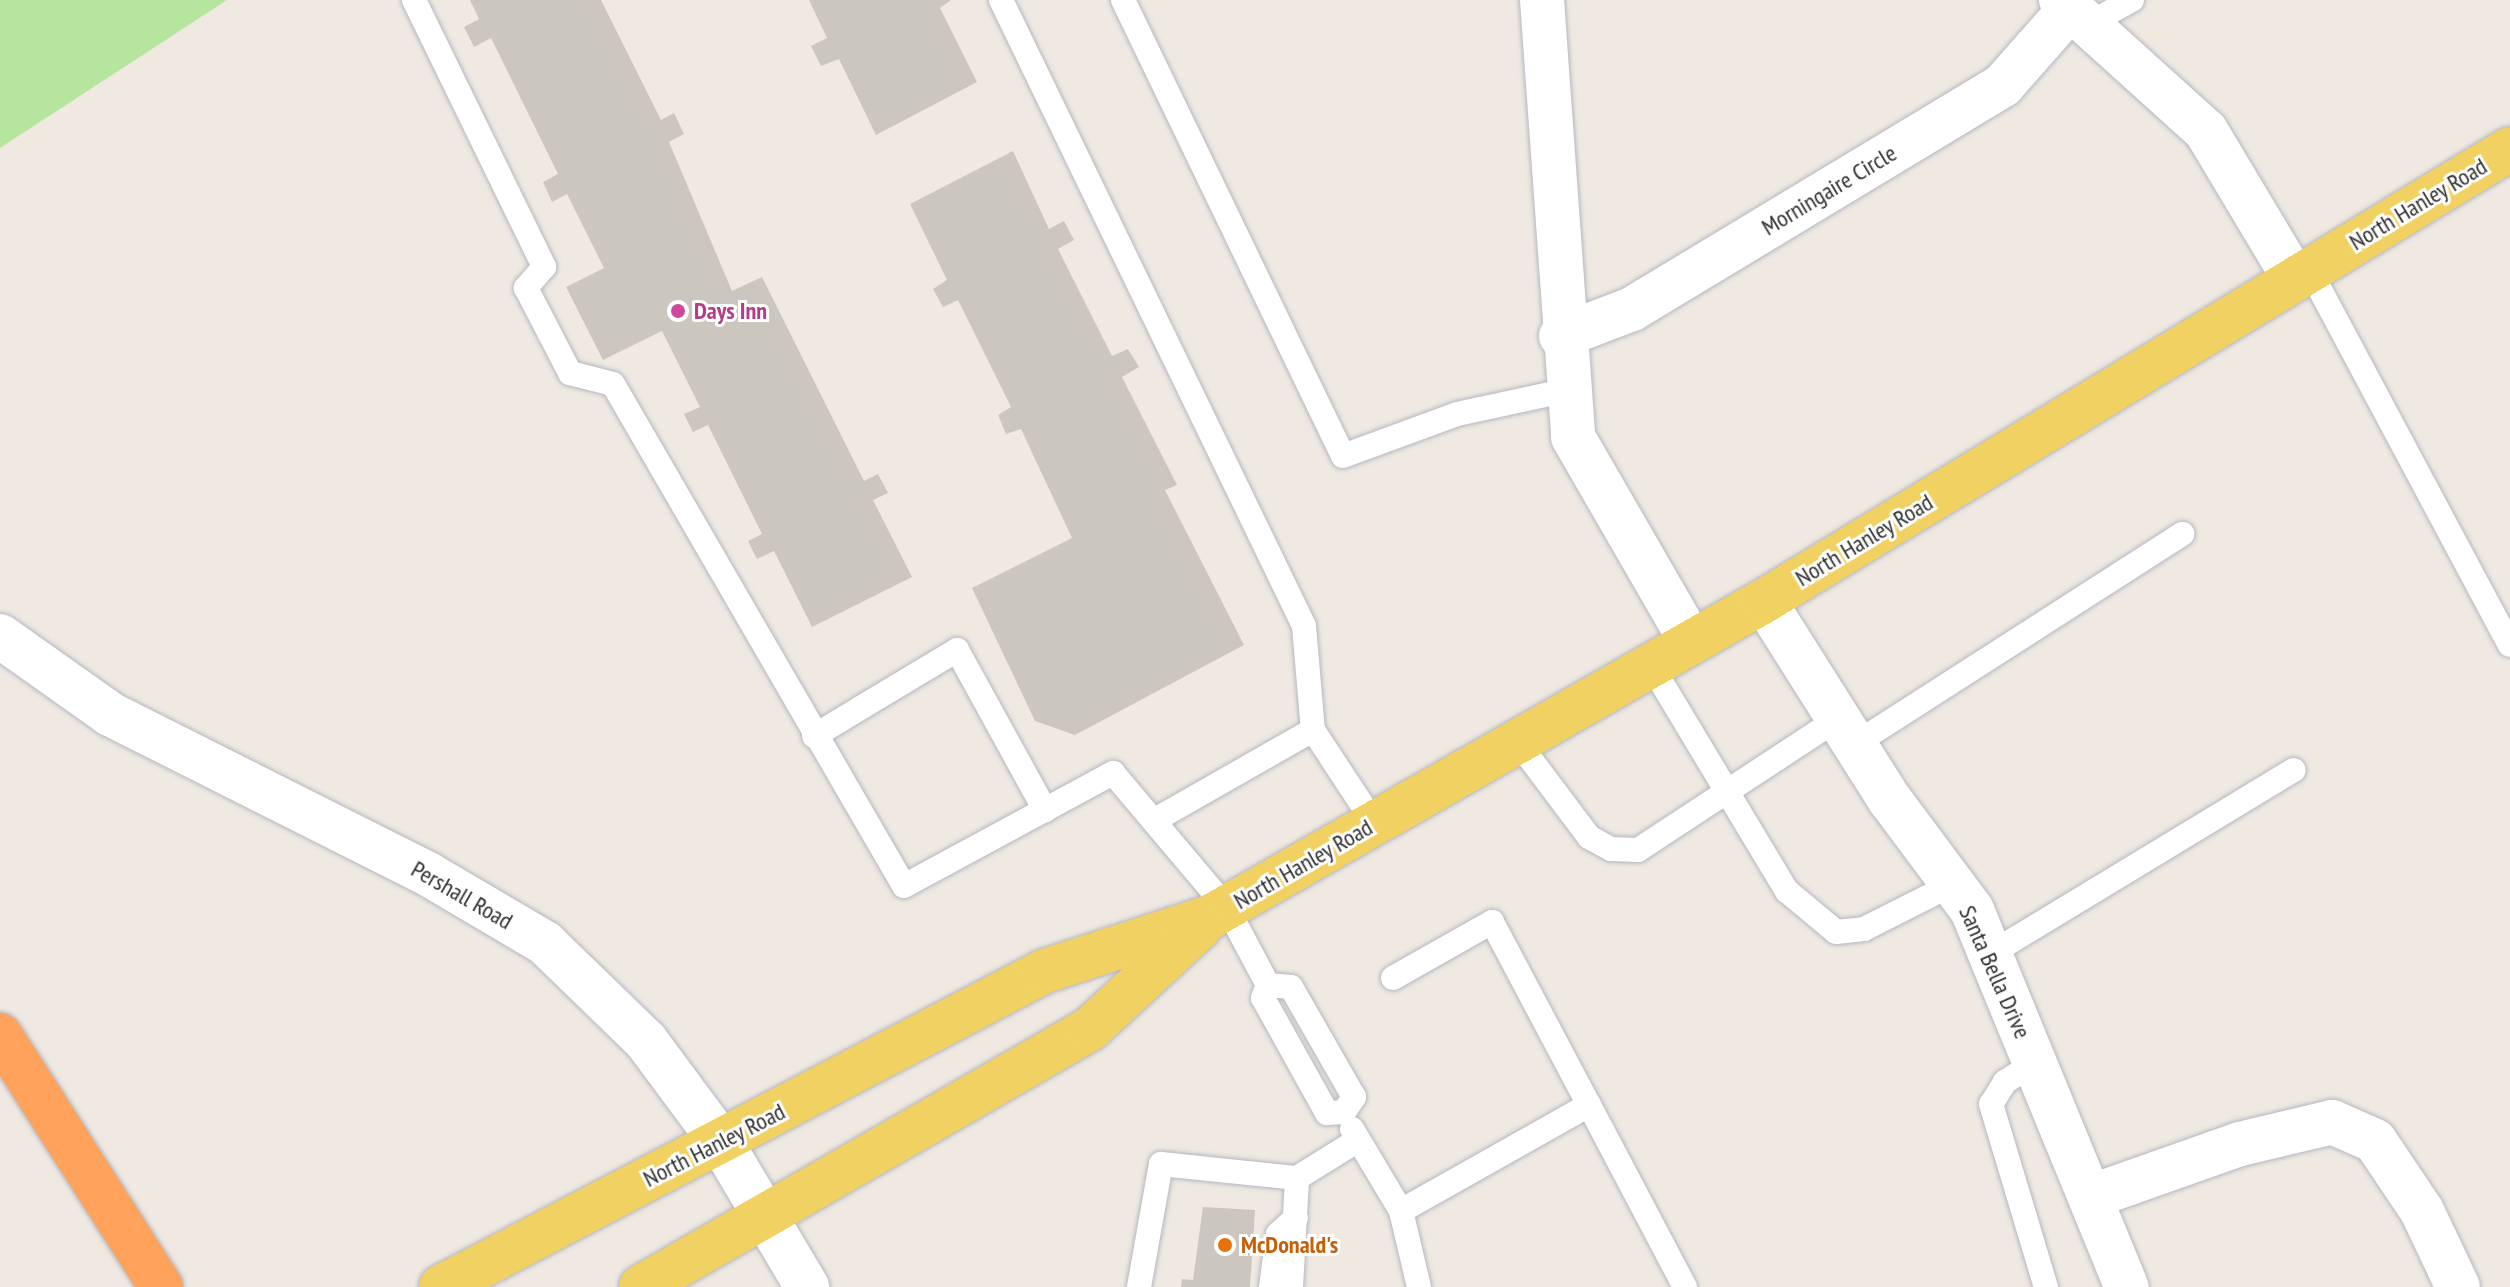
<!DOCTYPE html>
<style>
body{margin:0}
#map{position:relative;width:2510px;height:1287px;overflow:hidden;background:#efe9e1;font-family:"PT Sans Narrow",sans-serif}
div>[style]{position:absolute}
.green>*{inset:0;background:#b6e59e}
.building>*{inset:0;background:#cbc7bf}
.roads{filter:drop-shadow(0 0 2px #b4b7c1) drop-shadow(0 0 2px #b4b7c1)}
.lane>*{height:24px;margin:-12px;padding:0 12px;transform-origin:12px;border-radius:12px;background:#fff}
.street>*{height:44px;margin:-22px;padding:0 22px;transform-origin:22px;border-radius:22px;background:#fff}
.secondary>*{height:44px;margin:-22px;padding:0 22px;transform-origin:22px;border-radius:22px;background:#fff}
.primary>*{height:44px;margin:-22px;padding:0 22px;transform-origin:22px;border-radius:22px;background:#f2d163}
.highway>*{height:44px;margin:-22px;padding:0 22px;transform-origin:22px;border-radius:22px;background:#ffa35c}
.dots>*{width:22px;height:22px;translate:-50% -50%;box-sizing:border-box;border:4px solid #fff;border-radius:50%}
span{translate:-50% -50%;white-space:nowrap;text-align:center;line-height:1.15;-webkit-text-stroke:6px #fff;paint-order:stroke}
.street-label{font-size:24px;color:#2e2e2e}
.hotel-label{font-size:24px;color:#b23c85;font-weight:700}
.left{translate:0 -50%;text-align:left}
.food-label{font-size:24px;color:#c56008;font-weight:700}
</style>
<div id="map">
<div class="green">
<div style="clip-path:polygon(0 0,227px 0,0 148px)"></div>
</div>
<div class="building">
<div style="clip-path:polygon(470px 0,601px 0,661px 120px,674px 113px,684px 134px,669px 142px,732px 291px,762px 277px,864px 481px,878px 474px,888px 493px,873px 500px,912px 577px,812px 627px,774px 551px,757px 559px,748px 541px,762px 534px,708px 425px,693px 432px,684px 414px,700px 407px,662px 331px,603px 360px,566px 287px,604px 268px,567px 194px,552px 202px,543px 182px,558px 174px,491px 38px,474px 47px,464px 27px,479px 19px)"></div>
<div style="clip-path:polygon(809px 0,951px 0,940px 8px,977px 82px,876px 135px,839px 59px,821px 66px,811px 46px,827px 38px)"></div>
<div style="clip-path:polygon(1013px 151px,1049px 229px,1064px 221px,1074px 240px,1058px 249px,1112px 356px,1128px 349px,1139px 367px,1122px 377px,1177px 485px,1165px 490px,1244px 645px,1075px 735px,1035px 721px,972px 588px,1072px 538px,1021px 429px,1006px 434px,998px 415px,1011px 407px,958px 300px,943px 307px,933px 289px,947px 280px,910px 204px)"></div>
<div style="clip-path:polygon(1203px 1207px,1255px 1210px,1250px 1287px,1181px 1287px,1182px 1279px,1193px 1280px)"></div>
</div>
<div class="roads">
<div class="lane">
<div style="left:414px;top:0;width:297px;rotate:64deg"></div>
<div style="left:544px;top:267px;width:28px;rotate:131deg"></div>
<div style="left:526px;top:288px;width:96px;rotate:62.6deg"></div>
<div style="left:570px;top:373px;width:44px;rotate:14.3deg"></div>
<div style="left:613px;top:384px;width:580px;rotate:59.9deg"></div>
<div style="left:904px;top:886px;width:238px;rotate:-28.4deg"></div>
<div style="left:1113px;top:773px;width:177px;rotate:49.8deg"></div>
<div style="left:1227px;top:908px;width:87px;rotate:62deg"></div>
<div style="left:1268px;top:985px;width:14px;rotate:111deg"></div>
<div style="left:1263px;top:998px;width:132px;rotate:60.9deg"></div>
<div style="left:1327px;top:1113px;width:17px;rotate:-3deg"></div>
<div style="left:1001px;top:0;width:695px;rotate:64.17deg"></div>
<div style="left:1304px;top:626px;width:104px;rotate:85.1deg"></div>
<div style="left:1313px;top:730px;width:111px;rotate:56.7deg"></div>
<div style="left:1123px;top:0;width:506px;rotate:64.24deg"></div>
<div style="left:1343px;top:456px;width:121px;rotate:-20.2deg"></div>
<div style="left:1457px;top:414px;width:114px;rotate:-12.2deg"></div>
<div style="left:2088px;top:24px;width:50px;rotate:-28.6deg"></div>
<div style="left:2309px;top:269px;width:426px;rotate:61.9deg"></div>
<div style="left:1651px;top:665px;width:264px;rotate:59deg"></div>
<div style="left:1787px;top:891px;width:64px;rotate:39.9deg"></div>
<div style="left:1836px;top:932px;width:28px;rotate:-6deg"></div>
<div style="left:1864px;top:929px;width:100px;rotate:-26.8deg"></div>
<div style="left:814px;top:736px;width:167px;rotate:-31deg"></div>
<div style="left:957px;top:650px;width:183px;rotate:61.2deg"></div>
<div style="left:1517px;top:741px;width:120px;rotate:53.1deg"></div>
<div style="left:1589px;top:837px;width:25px;rotate:29deg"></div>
<div style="left:1611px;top:849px;width:27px;rotate:2deg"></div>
<div style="left:1638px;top:850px;width:240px;rotate:-33.3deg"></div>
<div style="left:1855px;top:744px;width:389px;rotate:-32.7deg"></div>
<div style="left:1155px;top:820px;width:182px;rotate:-29.7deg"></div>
<div style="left:1990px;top:954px;width:355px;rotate:-31.2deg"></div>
<div style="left:1393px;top:978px;width:114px;rotate:-29.5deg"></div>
<div style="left:1492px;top:922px;width:207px;rotate:62.1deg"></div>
<div style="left:1589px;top:1105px;width:216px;rotate:150.6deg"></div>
<div style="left:1268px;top:985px;width:23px;rotate:5deg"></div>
<div style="left:1291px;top:987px;width:127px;rotate:60.2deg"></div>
<div style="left:1354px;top:1097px;width:18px;rotate:124deg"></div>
<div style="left:2035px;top:1063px;width:36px;rotate:148deg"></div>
<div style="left:2005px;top:1082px;width:26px;rotate:122deg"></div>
<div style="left:1991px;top:1104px;width:191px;rotate:73.3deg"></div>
<div style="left:1589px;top:1105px;width:206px;rotate:62.2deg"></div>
<div style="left:1352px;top:1129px;width:96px;rotate:59.1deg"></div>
<div style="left:1401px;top:1211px;width:78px;rotate:76.7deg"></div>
<div style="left:1139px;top:1287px;width:125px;rotate:-79.9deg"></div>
<div style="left:1161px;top:1164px;width:137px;rotate:5.9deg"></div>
<div style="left:1297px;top:1178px;width:72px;rotate:-31.9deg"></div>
<div style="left:1271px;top:1287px;width:53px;rotate:-82.5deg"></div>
<div style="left:1278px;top:1234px;width:24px;rotate:-42deg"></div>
<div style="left:1291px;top:1287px;width:109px;rotate:-86.8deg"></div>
</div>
<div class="street">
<div style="left:1542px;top:0;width:438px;rotate:85.9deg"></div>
<div style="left:1573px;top:437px;width:236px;rotate:60deg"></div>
<div style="left:2061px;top:0;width:195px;rotate:42.1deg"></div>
<div style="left:2206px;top:131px;width:171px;rotate:59.1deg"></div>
<div style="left:1561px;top:336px;width:76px;rotate:-20.8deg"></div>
<div style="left:1632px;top:309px;width:433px;rotate:-31.1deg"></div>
<div style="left:2003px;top:85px;width:103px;rotate:-48.6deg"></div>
<div style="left:1764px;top:601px;width:236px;rotate:57.7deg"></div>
<div style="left:1890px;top:800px;width:137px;rotate:53.3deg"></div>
<div style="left:1972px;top:910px;width:408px;rotate:67.7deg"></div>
<div style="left:2090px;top:1197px;width:159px;rotate:-19.5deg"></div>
<div style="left:2240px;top:1144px;width:95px;rotate:-13.4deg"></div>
<div style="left:2332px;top:1122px;width:47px;rotate:23.8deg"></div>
<div style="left:2375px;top:1141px;width:84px;rotate:56.1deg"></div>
<div style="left:2422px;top:1211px;width:84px;rotate:64.7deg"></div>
</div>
<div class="secondary">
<div style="left:0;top:636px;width:135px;rotate:35.3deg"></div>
<div style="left:110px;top:714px;width:356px;rotate:26.7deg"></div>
<div style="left:428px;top:874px;width:136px;rotate:30.5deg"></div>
<div style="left:545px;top:943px;width:141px;rotate:44.1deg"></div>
<div style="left:646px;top:1041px;width:126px;rotate:53.4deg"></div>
<div style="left:721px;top:1142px;width:169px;rotate:59.3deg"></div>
</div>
<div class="primary">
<div style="left:441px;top:1287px;width:682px;rotate:-27.62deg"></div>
<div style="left:1045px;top:971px;width:174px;rotate:-18.1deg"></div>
<div style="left:1210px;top:917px;width:638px;rotate:-29.7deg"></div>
<div style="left:1764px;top:601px;width:872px;rotate:-31.21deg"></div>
<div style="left:641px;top:1287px;width:518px;rotate:-29.88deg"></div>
<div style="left:1090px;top:1029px;width:150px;rotate:-42.8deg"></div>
</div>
<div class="highway">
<div style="left:0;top:1035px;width:299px;rotate:57.4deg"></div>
</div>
</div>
<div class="dots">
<div style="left:678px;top:311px;background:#d1479c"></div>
<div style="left:1225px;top:1245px;background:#e8710a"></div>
</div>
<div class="street-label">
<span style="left:1829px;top:190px;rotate:-31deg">Morningaire Circle</span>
<span style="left:2418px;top:204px;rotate:-31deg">North Hanley Road</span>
<span style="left:1864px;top:540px;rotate:-31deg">North Hanley Road</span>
<span style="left:1303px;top:864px;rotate:-30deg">North Hanley Road</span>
<span style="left:462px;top:895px;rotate:30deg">Pershall Road</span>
<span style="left:1995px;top:972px;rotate:66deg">Santa Bella Drive</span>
<span style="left:714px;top:1145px;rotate:-27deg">North Hanley Road</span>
</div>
<div class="hotel-label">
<span class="left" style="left:694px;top:311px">Days Inn</span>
</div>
<div class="food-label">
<span class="left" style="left:1241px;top:1245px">McDonald's</span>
</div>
</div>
